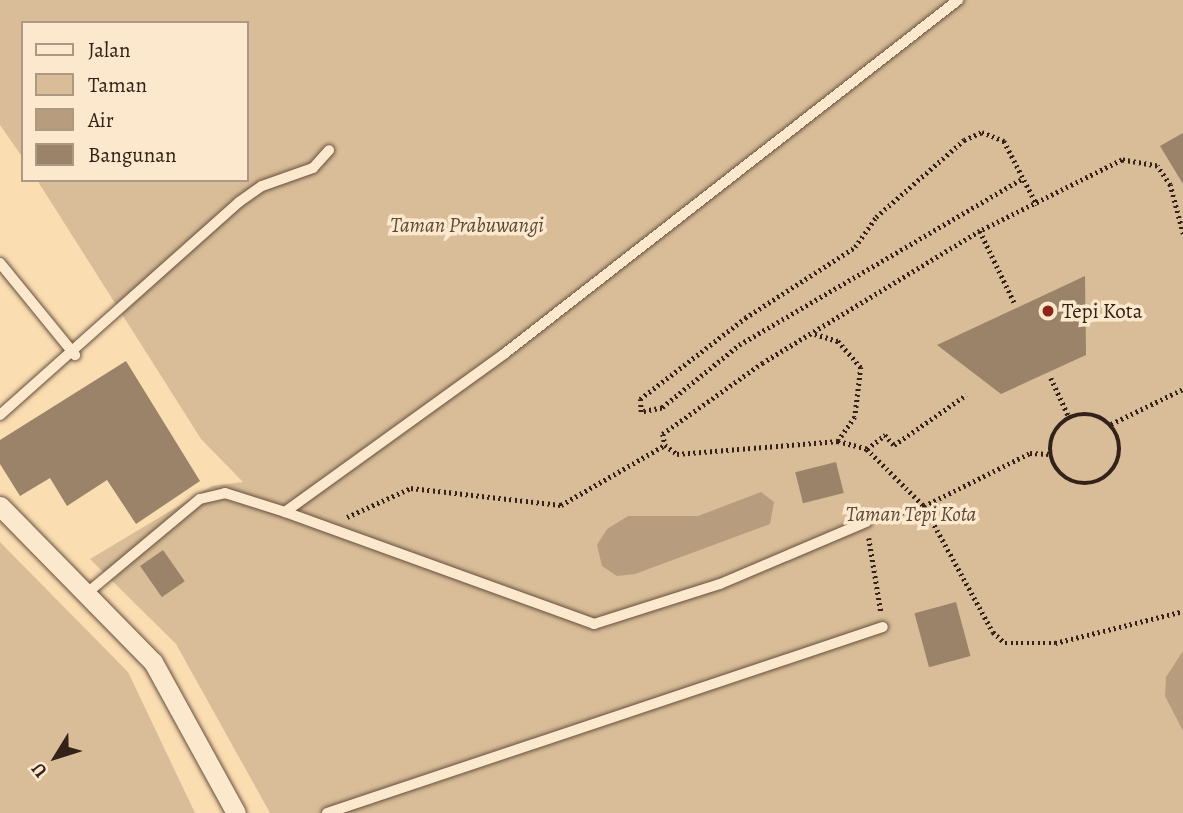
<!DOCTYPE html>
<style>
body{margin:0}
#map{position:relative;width:1183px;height:813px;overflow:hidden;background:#fbddb2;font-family:Alegreya,serif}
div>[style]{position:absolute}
.green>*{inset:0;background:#d9bd98}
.water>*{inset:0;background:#b79d7e}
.building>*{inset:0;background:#9b8369;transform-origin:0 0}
.path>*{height:4.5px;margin-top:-2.25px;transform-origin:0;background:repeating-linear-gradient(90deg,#342119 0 2px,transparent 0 5.5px)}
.path>.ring{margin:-2.25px;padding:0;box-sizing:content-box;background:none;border:4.5px solid #342119;border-radius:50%}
.roads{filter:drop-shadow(0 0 2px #66503f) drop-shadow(0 0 2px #66503f)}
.lane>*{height:10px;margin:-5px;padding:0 5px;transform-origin:5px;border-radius:5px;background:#fce9cd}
.street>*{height:19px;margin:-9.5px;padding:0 9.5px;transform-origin:9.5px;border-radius:9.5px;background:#fce9cd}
.dots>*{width:19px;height:19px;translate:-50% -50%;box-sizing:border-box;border:4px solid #fce9cd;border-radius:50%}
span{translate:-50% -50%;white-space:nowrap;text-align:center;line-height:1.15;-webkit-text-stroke:7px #fce9cd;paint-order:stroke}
.park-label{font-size:21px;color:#5d4839;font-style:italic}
.poi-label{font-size:21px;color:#342119}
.left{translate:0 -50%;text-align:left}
.legend{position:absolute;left:21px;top:21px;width:228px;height:161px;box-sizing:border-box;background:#fce9cd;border:2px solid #ac9985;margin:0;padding:9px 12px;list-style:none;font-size:21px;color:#342119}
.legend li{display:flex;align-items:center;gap:14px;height:35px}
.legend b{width:35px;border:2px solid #ac9985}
.north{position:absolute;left:21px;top:722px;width:70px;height:70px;-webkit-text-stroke:5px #fce9cd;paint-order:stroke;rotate:232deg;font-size:19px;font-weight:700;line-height:28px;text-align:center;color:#342119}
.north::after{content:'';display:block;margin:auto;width:24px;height:32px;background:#342119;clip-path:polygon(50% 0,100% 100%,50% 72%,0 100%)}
</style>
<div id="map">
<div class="green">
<div style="clip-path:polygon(0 0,1183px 0,1183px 813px,270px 813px,176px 644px,90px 559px,212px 486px,243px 482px,201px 439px,37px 180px,247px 180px,247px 23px,23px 23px,23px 158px,0 125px)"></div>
<div style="clip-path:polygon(0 542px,128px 672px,195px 813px,0 813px)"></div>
</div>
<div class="water">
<div style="clip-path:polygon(761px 492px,774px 502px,770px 524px,635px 574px,617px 576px,602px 566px,597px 545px,607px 529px,628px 516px,698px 516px)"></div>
<div style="clip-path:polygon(1183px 651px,1183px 731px,1165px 696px,1166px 677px)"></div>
</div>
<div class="building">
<div style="clip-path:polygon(1183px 133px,1183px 184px,1160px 146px)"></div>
<div style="clip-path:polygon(1085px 276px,1086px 355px,1001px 394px,937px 345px)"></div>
<div style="clip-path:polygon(126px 361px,200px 481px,136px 524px,107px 480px,67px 506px,50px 478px,20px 496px,0 464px,0 440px)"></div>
<div style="left:836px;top:462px;width:32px;height:42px;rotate:76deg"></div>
<div style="left:163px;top:550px;width:38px;height:28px;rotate:55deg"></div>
<div style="left:956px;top:602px;width:56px;height:43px;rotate:75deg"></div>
</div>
<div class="path">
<div style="left:1021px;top:180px;width:324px;rotate:149.6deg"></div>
<div style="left:741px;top:344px;width:102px;rotate:141deg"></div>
<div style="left:662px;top:408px;width:21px;rotate:169deg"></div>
<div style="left:641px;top:412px;width:13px;rotate:-94deg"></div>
<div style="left:640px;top:399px;width:133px;rotate:-37.6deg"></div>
<div style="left:745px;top:318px;width:131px;rotate:-32.8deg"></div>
<div style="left:855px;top:247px;width:37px;rotate:-55deg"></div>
<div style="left:876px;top:217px;width:117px;rotate:-41.2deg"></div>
<div style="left:964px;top:140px;width:20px;rotate:-24deg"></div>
<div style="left:982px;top:132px;width:24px;rotate:22deg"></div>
<div style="left:1004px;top:141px;width:72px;rotate:62.7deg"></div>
<div style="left:980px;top:231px;width:79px;rotate:64.4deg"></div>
<div style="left:1183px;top:234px;width:51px;rotate:-104.9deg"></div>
<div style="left:1170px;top:185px;width:23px;rotate:-124deg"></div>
<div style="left:1157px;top:166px;width:36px;rotate:-170deg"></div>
<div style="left:1122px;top:160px;width:159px;rotate:153.4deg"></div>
<div style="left:980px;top:231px;width:254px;rotate:148.7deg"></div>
<div style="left:763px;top:363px;width:123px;rotate:144.6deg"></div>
<div style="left:663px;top:434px;width:11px;rotate:80deg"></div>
<div style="left:665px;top:445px;width:15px;rotate:37deg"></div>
<div style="left:677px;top:454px;width:162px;rotate:-4.6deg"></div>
<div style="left:838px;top:441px;width:30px;rotate:15deg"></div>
<div style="left:867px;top:449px;width:81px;rotate:45deg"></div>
<div style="left:924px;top:506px;width:144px;rotate:61.3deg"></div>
<div style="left:993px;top:632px;width:16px;rotate:43deg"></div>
<div style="left:1005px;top:643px;width:50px"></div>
<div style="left:1055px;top:643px;width:132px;rotate:-14deg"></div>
<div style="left:815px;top:334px;width:24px;rotate:17deg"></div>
<div style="left:838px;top:341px;width:35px;rotate:49deg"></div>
<div style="left:861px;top:367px;width:50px;rotate:96.8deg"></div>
<div style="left:855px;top:417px;width:29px;rotate:125deg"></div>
<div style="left:1051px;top:378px;width:43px;rotate:65.2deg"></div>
<div class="ring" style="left:1050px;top:414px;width:65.5px;height:65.5px"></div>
<div style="left:1111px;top:424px;width:80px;rotate:-25.9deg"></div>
<div style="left:867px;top:449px;width:23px;rotate:-38deg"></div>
<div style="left:885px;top:435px;width:13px;rotate:48deg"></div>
<div style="left:894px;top:445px;width:88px;rotate:-34.8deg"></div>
<div style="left:347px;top:517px;width:70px;rotate:-24.4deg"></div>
<div style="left:411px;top:488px;width:151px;rotate:6.5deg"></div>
<div style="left:561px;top:505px;width:120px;rotate:-30deg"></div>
<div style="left:880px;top:519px;width:46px;rotate:-16.5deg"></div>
<div style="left:924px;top:506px;width:119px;rotate:-26.6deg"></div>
<div style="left:1030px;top:453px;width:20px;rotate:3deg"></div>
<div style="left:869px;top:538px;width:75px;rotate:80.8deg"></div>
</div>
<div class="roads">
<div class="lane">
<div style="left:0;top:263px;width:119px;rotate:50.8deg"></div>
<div style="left:0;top:415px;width:320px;rotate:-41.7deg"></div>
<div style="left:239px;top:202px;width:28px;rotate:-35deg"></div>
<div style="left:262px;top:186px;width:54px;rotate:-19.4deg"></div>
<div style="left:313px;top:168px;width:24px;rotate:-48deg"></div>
<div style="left:285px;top:512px;width:329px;rotate:19.9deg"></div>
<div style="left:594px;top:624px;width:132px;rotate:-17.6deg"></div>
<div style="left:720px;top:584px;width:159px;rotate:-23deg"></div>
<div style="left:87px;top:593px;width:147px;rotate:-39.8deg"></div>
<div style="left:200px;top:499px;width:26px;rotate:-13deg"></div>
<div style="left:225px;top:493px;width:63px;rotate:17.6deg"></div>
<div style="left:285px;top:512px;width:270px;rotate:-35.8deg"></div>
<div style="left:504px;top:354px;width:576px;rotate:-37.94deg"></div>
<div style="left:327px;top:813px;width:586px;rotate:-18.5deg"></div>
</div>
<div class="street">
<div style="left:0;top:506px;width:219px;rotate:45.6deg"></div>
<div style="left:153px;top:662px;width:172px;rotate:61.2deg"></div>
</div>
</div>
<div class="dots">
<div style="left:1048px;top:311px;background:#8f2418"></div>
</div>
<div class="park-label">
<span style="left:467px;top:225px">Taman Prabuwangi</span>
<span style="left:911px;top:514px">Taman Tepi Kota</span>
</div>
<div class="poi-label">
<span class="left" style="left:1062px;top:311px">Tepi Kota</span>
</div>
<ul class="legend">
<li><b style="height:9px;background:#fce9cd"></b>Jalan</li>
<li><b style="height:19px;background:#d9bd98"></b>Taman</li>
<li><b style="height:19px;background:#b79d7e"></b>Air</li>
<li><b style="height:19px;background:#9b8369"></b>Bangunan</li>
</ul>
<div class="north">U</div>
</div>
